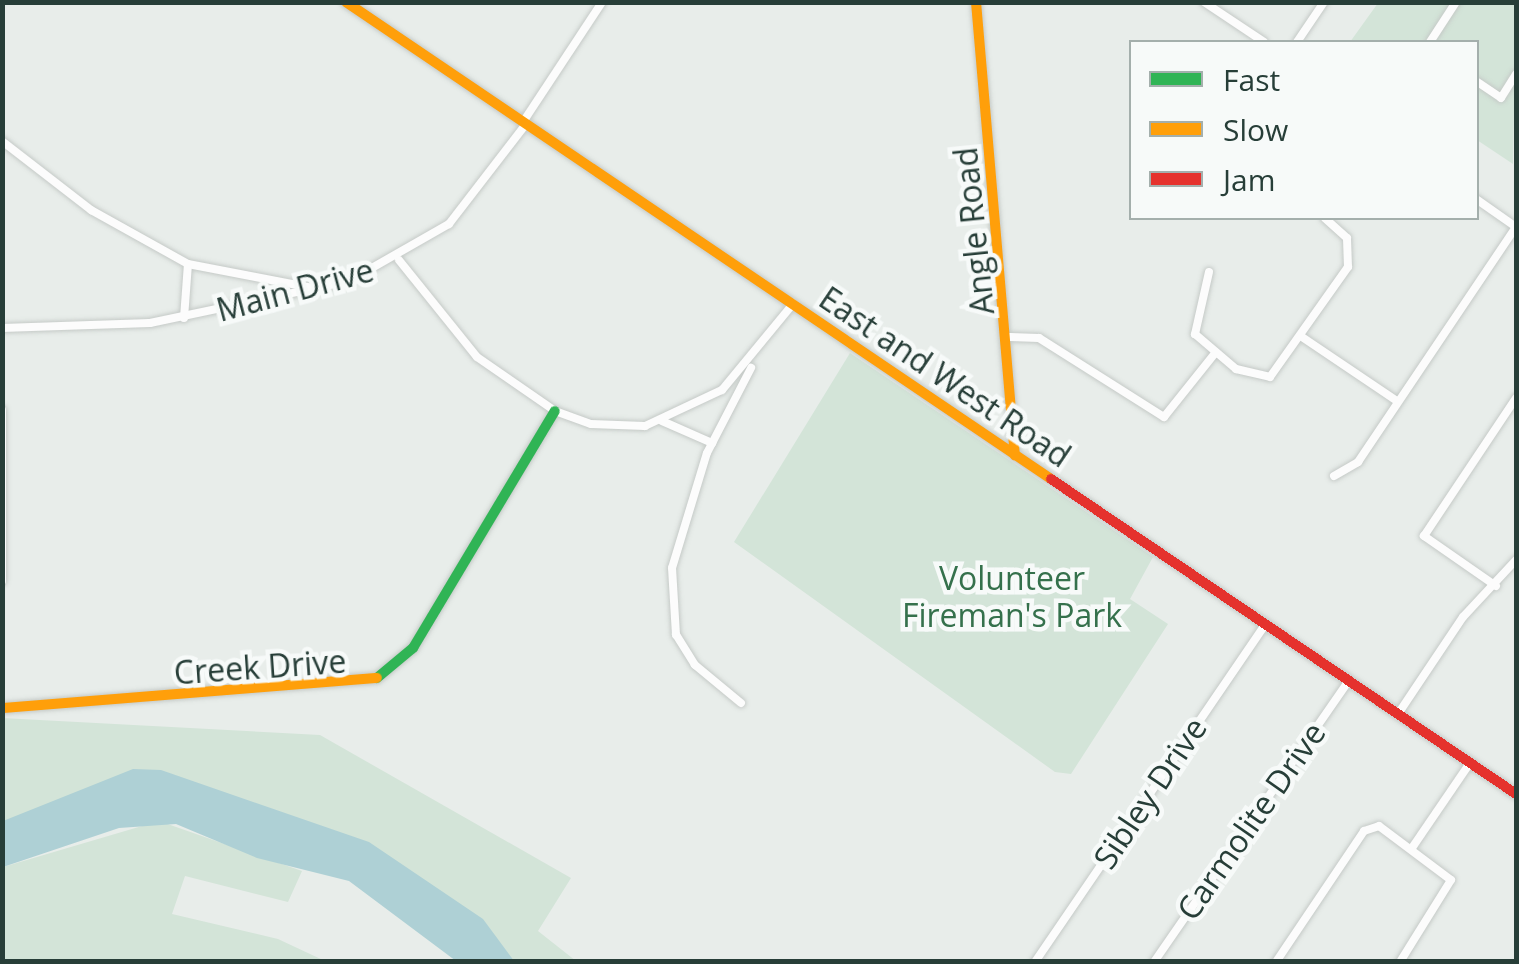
<!DOCTYPE html>
<style>
body{margin:0}
#map{position:relative;width:1519px;height:964px;overflow:hidden;background:#e8edea;font-family:"Open Sans",sans-serif}
div>[style]{position:absolute}
.green>*{inset:0;background:#d3e4d8}
.water>*{inset:0;background:#aed0d5}
.roads{filter:drop-shadow(0 0 2px #c5cac7) drop-shadow(0 0 2px #c5cac7)}
.street>*{height:8px;margin:-4px;padding:0 4px;transform-origin:4px;border-radius:4px;background:#fcfcfc}
.fast>*{height:10px;margin:-5px;padding:0 5px;transform-origin:5px;border-radius:5px;background:#30b455}
.slow>*{height:10px;margin:-5px;padding:0 5px;transform-origin:5px;border-radius:5px;background:#ff9f0a}
.jam>*{height:10px;margin:-5px;padding:0 5px;transform-origin:5px;border-radius:5px;background:#e5322d}
span{translate:-50% -50%;white-space:nowrap;text-align:center;line-height:1.15;-webkit-text-stroke:9px #f7faf9;paint-order:stroke}
.street-label{font-size:32px;color:#273e38}
.park-label{font-size:32px;color:#35714c}
.frame{position:absolute;inset:0;border:5px solid #273e38;pointer-events:none}
.legend{position:absolute;left:1129px;top:40px;width:350px;height:180px;box-sizing:border-box;background:#f7faf9;border:2px solid #a4afac;margin:0;padding:12px 18px;list-style:none;font-size:30px;color:#273e38}
.legend li{display:flex;align-items:center;gap:20px;height:50px}
.legend b{width:50px;border:2px solid #a4afac}
</style>
<div id="map">
<div class="green">
<div style="clip-path:polygon(1378px 3px,1516px 3px,1513px 164px,1477px 140px,1476px 42px,1350px 42px)"></div>
<div style="clip-path:polygon(850px 353px,1153px 557px,1130px 599px,1168px 624px,1071px 774px,1055px 772px,734px 542px)"></div>
<div style="clip-path:polygon(2px 718px,320px 735px,571px 878px,538px 931px,576px 961px,490px 961px,459px 924px,155px 792px,3px 841px)"></div>
<div style="clip-path:polygon(159px 821px,302px 871px,288px 902px,185px 876px,172px 914px,278px 939px,325px 961px,3px 962px,3px 867px)"></div>
</div>
<div class="water">
<div style="clip-path:polygon(133px 769px,161px 770px,369px 842px,483px 919px,514px 961px,456px 961px,349px 881px,257px 858px,176px 824px,119px 828px,3px 867px,3px 821px)"></div>
</div>
<div class="roads">
<div class="street">
<div style="left:1204px;top:2px;width:72px;rotate:33.7deg"></div>
<div style="left:1297px;top:42px;width:48px;rotate:-56deg"></div>
<div style="left:1430px;top:42px;width:48px;rotate:-57deg"></div>
<div style="left:1476px;top:81px;width:30px;rotate:34deg"></div>
<div style="left:1501px;top:98px;width:28px;rotate:-58deg"></div>
<div style="left:523px;top:122px;width:144px;rotate:-56.6deg"></div>
<div style="left:2px;top:141px;width:113px;rotate:37.8deg"></div>
<div style="left:91px;top:210px;width:111px;rotate:29.1deg"></div>
<div style="left:188px;top:264px;width:127px;rotate:10.9deg"></div>
<div style="left:399px;top:260px;width:124px;rotate:51.2deg"></div>
<div style="left:477px;top:357px;width:95px;rotate:34.7deg"></div>
<div style="left:555px;top:411px;width:38px;rotate:20deg"></div>
<div style="left:591px;top:424px;width:54px;rotate:2.1deg"></div>
<div style="left:645px;top:426px;width:85px;rotate:-25.1deg"></div>
<div style="left:722px;top:390px;width:112px;rotate:-50.5deg"></div>
<div style="left:1209px;top:272px;width:64px;rotate:102.7deg"></div>
<div style="left:1195px;top:334px;width:54px;rotate:40.5deg"></div>
<div style="left:1236px;top:369px;width:35px;rotate:13deg"></div>
<div style="left:1270px;top:377px;width:135px;rotate:-54.7deg"></div>
<div style="left:1348px;top:267px;width:29px;rotate:-92deg"></div>
<div style="left:1347px;top:238px;width:30px;rotate:-138deg"></div>
<div style="left:184px;top:318px;width:54px;rotate:-85.8deg"></div>
<div style="left:2px;top:328px;width:148px;rotate:-1.9deg"></div>
<div style="left:150px;top:323px;width:203px;rotate:-11.9deg"></div>
<div style="left:349px;top:281px;width:115px;rotate:-29.7deg"></div>
<div style="left:449px;top:224px;width:126px;rotate:-52.4deg"></div>
<div style="left:1010px;top:337px;width:29px;rotate:2deg"></div>
<div style="left:1039px;top:338px;width:148px;rotate:32.3deg"></div>
<div style="left:1164px;top:417px;width:82px;rotate:-51.4deg"></div>
<div style="left:1302px;top:337px;width:115px;rotate:34deg"></div>
<div style="left:2px;top:410px;width:171px;rotate:90deg"></div>
<div style="left:662px;top:421px;width:55px;rotate:23.7deg"></div>
<div style="left:1334px;top:476px;width:28px;rotate:-30deg"></div>
<div style="left:1358px;top:462px;width:283px;rotate:-56.1deg"></div>
<div style="left:1516px;top:227px;width:49px;rotate:-145deg"></div>
<div style="left:1496px;top:586px;width:88px;rotate:-145.2deg"></div>
<div style="left:1424px;top:536px;width:166px;rotate:-56.3deg"></div>
<div style="left:741px;top:703px;width:60px;rotate:-140.4deg"></div>
<div style="left:695px;top:665px;width:36px;rotate:-122deg"></div>
<div style="left:676px;top:635px;width:67px;rotate:-93.4deg"></div>
<div style="left:672px;top:568px;width:120px;rotate:-73.1deg"></div>
<div style="left:707px;top:453px;width:96px;rotate:-62.6deg"></div>
<div style="left:1398px;top:714px;width:117px;rotate:-56.2deg"></div>
<div style="left:1463px;top:617px;width:78px;rotate:-47.1deg"></div>
<div style="left:1412px;top:848px;width:103px;rotate:-55.7deg"></div>
<div style="left:1035px;top:962px;width:409px;rotate:-55.7deg"></div>
<div style="left:1154px;top:962px;width:343px;rotate:-55.3deg"></div>
<div style="left:1276px;top:962px;width:158px;rotate:-56.1deg"></div>
<div style="left:1364px;top:831px;width:16px;rotate:-18deg"></div>
<div style="left:1379px;top:826px;width:90px;rotate:36.9deg"></div>
<div style="left:1451px;top:880px;width:97px;rotate:121.9deg"></div>
</div>
<div class="fast">
<div style="left:377px;top:678px;width:47px;rotate:-39.8deg"></div>
<div style="left:413px;top:648px;width:276px;rotate:-59.1deg"></div>
</div>
<div class="slow">
<div style="left:346px;top:2px;width:851px;rotate:34.08deg"></div>
<div style="left:976px;top:2px;width:455px;rotate:85.1deg"></div>
<div style="left:2px;top:708px;width:376px;rotate:-4.6deg"></div>
</div>
<div class="jam">
<div style="left:1051px;top:479px;width:562px;rotate:34.11deg"></div>
</div>
</div>
<div class="street-label">
<span style="left:974px;top:231px;rotate:-96deg">Angle Road</span>
<span style="left:295px;top:290px;rotate:-15deg">Main Drive</span>
<span style="left:945px;top:377px;rotate:34deg">East and West Road</span>
<span style="left:260px;top:667px;rotate:-4deg">Creek Drive</span>
<span style="left:1150px;top:793px;rotate:-56deg">Sibley Drive</span>
<span style="left:1251px;top:821px;rotate:-55deg">Carmolite Drive</span>
</div>
<div class="park-label">
<span style="left:1012px;top:597px">Volunteer<br>Fireman's Park</span>
</div>
<div class="frame"></div>
<ul class="legend">
<li><b style="height:12px;background:#30b455"></b>Fast</li>
<li><b style="height:12px;background:#ff9f0a"></b>Slow</li>
<li><b style="height:12px;background:#e5322d"></b>Jam</li>
</ul>
</div>
